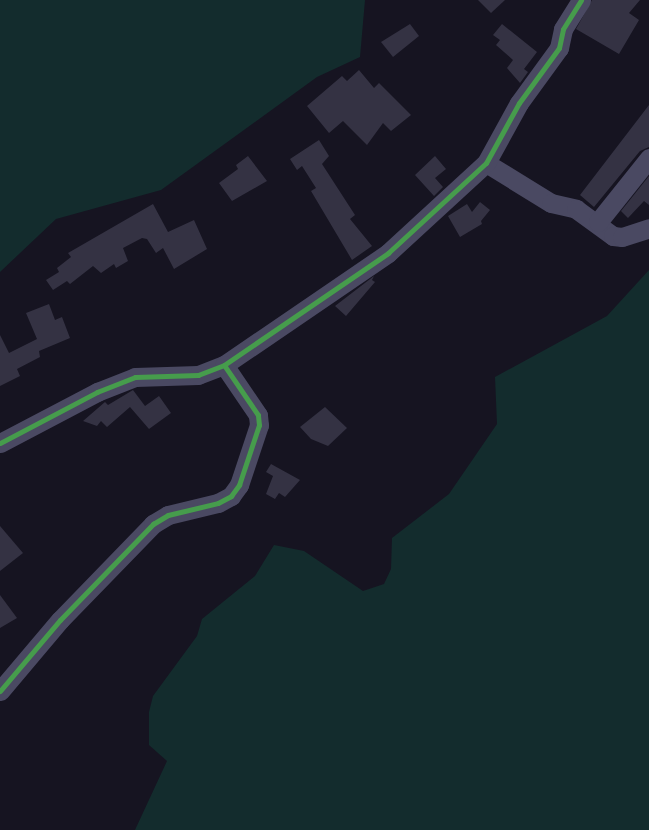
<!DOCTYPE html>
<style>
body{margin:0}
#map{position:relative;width:649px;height:830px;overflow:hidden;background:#161421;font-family:"Asap Condensed",sans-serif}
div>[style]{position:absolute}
.green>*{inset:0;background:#132c2d}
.building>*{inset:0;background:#343243}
.minor>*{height:19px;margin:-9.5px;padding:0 9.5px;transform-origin:9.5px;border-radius:9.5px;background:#4a4962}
.cycleway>*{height:5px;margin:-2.5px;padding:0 2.5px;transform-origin:2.5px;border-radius:2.5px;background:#469c4c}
span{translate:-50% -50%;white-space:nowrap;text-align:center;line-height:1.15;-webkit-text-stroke:4px #130f26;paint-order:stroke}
</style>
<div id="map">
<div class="green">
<div style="clip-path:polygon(0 0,365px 0,360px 57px,317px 77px,161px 190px,56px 219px,0 272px)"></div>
<div style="clip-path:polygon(649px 270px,649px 830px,135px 830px,167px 761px,149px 745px,149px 712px,153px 696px,197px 636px,202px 619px,255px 576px,274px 545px,304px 551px,363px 591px,384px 584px,391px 569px,392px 538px,449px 494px,497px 424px,495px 377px,607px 316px)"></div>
</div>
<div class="building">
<div style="clip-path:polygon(478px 0,505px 0,491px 13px)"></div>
<div style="clip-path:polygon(592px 0,640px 0,629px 13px,639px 20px,619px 54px,576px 29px)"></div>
<div style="clip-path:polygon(410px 24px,419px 36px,393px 57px,381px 42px)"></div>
<div style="clip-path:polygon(502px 24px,537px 52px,524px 69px,528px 72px,520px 83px,507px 68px,513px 60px,496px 45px,500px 40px,493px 35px)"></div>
<div style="clip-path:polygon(359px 70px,374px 88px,379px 83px,411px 115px,391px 131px,383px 123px,367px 145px,343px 121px,329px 133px,307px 106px,342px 76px,347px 81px)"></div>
<div style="clip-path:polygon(649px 105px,649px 147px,640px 151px,594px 207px,580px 195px)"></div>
<div style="clip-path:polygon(319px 140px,329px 156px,322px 164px,355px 215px,350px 219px,372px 246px,352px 260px,311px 191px,316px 188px,302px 166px,297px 170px,290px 159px)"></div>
<div style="clip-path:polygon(248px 156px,267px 181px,232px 201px,219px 183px,238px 169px,236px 165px)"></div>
<div style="clip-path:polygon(435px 156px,446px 169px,435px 178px,443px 187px,434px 196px,415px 175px)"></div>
<div style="clip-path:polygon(649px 176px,649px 205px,644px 201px,628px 218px,621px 211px)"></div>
<div style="clip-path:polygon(480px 202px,490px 210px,481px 221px,482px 224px,460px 237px,448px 216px,467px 204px,472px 212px)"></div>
<div style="clip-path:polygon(153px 204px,168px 232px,194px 220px,207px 249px,174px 269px,163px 248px,156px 253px,147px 239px,142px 238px,123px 248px,128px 261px,116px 268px,114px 264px,101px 273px,93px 266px,70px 284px,67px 281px,53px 290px,46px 280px,59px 272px,57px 268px,71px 257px,68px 253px)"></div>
<div style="clip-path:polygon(374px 276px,372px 280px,375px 282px,346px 316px,335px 306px)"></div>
<div style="clip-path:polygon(49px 304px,55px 320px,62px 317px,70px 338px,39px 351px,40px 357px,17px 369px,20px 376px,0 386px,0 335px,9px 353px,37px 339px,26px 313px)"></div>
<div style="clip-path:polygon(133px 390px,145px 406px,159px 396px,171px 413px,149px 429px,130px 407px,107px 427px,101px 421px,97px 426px,83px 421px,105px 402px,108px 405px)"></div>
<div style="clip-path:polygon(325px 407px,347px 428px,328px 446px,311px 439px,300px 427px)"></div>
<div style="clip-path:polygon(271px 464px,300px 480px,285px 497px,279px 493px,275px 499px,266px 494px,273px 476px,266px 472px)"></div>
<div style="clip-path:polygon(0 526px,23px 553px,0 571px)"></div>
<div style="clip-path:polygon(0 595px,17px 618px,0 628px)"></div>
</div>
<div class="minor">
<div style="left:486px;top:163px;width:76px;rotate:31.6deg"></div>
<div style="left:551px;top:203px;width:26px;rotate:13deg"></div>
<div style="left:576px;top:209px;width:46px;rotate:36.1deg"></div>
<div style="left:613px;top:236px;width:9px;rotate:6deg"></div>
<div style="left:622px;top:237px;width:28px;rotate:-18deg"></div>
<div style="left:598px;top:222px;width:82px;rotate:-51.4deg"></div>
<div style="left:0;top:443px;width:110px;rotate:-27.7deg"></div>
<div style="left:97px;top:392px;width:41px;rotate:-21.5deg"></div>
<div style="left:135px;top:377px;width:63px;rotate:-1.8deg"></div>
<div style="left:198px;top:375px;width:28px;rotate:-21deg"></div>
<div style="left:224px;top:365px;width:199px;rotate:-34.3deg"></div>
<div style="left:388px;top:253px;width:133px;rotate:-42.6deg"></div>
<div style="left:486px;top:163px;width:68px;rotate:-61.2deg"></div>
<div style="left:519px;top:103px;width:68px;rotate:-54deg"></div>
<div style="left:559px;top:48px;width:19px;rotate:-78deg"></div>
<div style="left:563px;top:29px;width:34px;rotate:-58deg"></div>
<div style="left:0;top:691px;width:93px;rotate:-49.8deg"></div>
<div style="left:60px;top:620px;width:134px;rotate:-45.9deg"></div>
<div style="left:153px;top:524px;width:17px;rotate:-31deg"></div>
<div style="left:168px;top:515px;width:51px;rotate:-13.5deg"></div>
<div style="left:218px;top:503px;width:15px;rotate:-28deg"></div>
<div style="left:231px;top:496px;width:14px;rotate:-54deg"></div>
<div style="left:239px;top:485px;width:63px;rotate:-71.6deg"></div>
<div style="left:259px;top:425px;width:10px;rotate:-96deg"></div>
<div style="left:258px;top:415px;width:60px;rotate:-124.2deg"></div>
</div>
<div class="cycleway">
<div style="left:0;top:443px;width:110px;rotate:-27.7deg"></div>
<div style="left:97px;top:392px;width:41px;rotate:-21.5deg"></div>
<div style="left:135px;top:377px;width:63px;rotate:-1.8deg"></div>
<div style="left:198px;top:375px;width:28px;rotate:-21deg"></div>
<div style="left:224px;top:365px;width:199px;rotate:-34.3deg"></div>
<div style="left:388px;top:253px;width:133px;rotate:-42.6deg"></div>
<div style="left:486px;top:163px;width:68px;rotate:-61.2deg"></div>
<div style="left:519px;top:103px;width:68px;rotate:-54deg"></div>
<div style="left:559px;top:48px;width:19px;rotate:-78deg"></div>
<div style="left:563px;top:29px;width:34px;rotate:-58deg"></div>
<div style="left:0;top:691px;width:93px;rotate:-49.8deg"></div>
<div style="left:60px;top:620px;width:134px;rotate:-45.9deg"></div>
<div style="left:153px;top:524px;width:17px;rotate:-31deg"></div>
<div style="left:168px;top:515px;width:51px;rotate:-13.5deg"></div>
<div style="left:218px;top:503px;width:15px;rotate:-28deg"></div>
<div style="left:231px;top:496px;width:14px;rotate:-54deg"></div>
<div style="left:239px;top:485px;width:63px;rotate:-71.6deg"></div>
<div style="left:259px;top:425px;width:10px;rotate:-96deg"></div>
<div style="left:258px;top:415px;width:60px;rotate:-124.2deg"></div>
</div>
</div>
